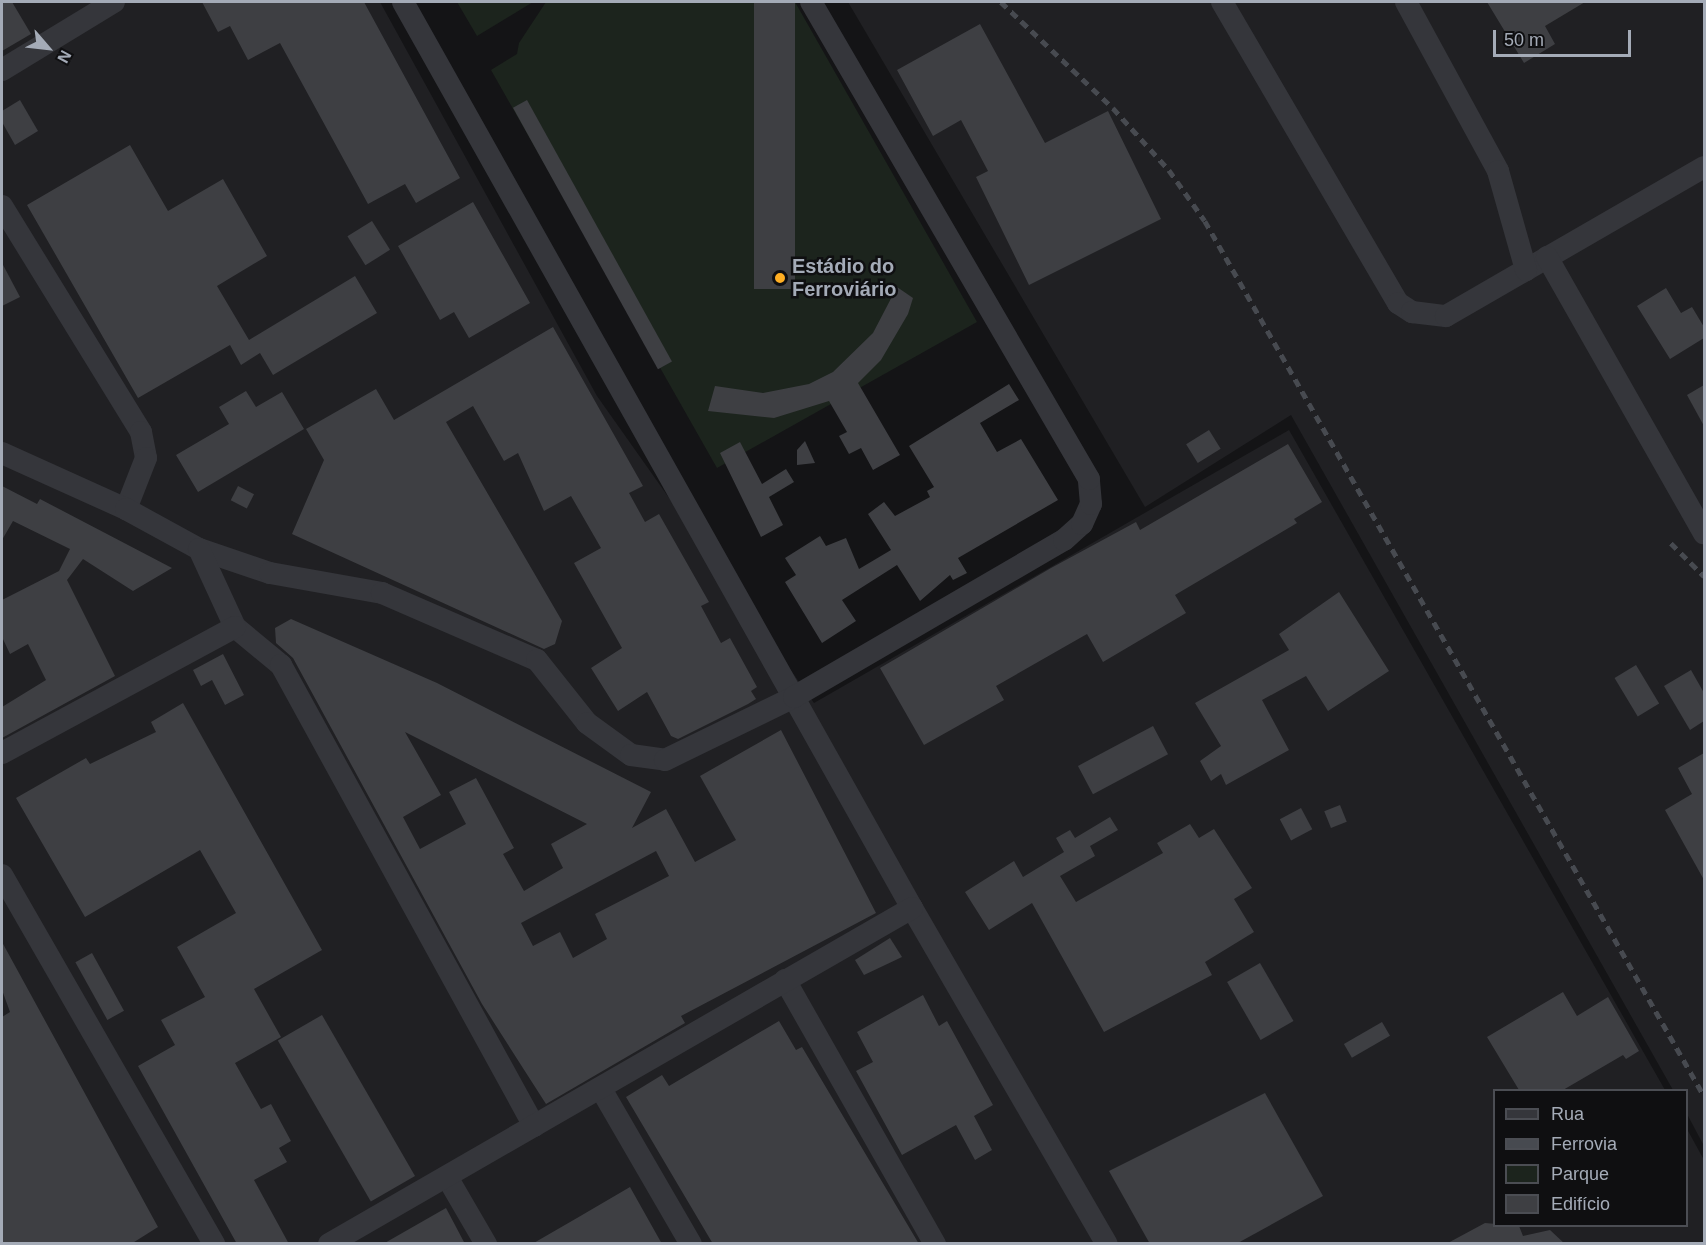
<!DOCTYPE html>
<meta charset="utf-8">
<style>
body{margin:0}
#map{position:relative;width:1706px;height:1245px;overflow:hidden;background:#141416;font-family:Arial,sans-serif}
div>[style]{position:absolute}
.built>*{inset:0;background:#202023}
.green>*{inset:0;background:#1c241d}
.building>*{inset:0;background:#3e3f43;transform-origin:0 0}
.minor>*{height:22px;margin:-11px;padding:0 11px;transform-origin:11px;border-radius:11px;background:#35363b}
.rail>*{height:4.5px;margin-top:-2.25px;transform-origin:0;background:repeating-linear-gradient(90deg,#474a50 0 8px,transparent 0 14px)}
.dots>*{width:16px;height:16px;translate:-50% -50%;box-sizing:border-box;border:3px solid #0f0f11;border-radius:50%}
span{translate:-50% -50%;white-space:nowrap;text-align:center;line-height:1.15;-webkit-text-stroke:5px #0f0f11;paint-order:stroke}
.poi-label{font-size:20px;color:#a4abb7;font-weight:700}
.left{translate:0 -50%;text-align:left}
.frame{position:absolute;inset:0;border:3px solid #a4abb7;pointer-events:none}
.legend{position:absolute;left:1493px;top:1089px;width:195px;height:138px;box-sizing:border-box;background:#0f0f11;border:2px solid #4b4d53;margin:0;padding:8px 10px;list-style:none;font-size:18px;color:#a4abb7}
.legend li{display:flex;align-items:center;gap:12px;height:30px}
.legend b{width:30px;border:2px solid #4b4d53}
.north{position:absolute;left:18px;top:18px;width:60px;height:60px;-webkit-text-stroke:4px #0f0f11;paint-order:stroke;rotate:118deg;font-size:16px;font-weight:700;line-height:24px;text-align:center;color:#a4abb7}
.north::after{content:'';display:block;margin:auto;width:21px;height:27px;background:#a4abb7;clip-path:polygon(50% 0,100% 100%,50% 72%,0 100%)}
.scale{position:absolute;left:1493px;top:30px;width:138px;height:27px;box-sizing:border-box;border:3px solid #a4abb7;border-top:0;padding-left:8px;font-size:18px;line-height:21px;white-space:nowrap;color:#a4abb7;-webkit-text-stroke:4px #0f0f11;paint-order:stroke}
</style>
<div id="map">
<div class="built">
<div style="clip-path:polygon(2px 2px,380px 2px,597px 396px,814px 703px,1289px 430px,1665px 1090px,1494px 1090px,1494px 1226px,1686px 1226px,1687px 1129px,1704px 1160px,1704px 1244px,2px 1244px)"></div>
<div style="clip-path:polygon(848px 2px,1704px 2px,1704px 1146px,1687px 1114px,1686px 1090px,1673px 1090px,1291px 415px,1145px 507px)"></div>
</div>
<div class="green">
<div style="clip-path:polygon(457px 2px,533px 2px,477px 36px)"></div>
<div style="clip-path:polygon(546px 2px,795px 2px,977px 322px,717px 468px,491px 70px,517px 54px,519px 43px)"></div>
</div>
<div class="building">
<div style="clip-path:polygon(2px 2px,12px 2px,31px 34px,2px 51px)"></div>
<div style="clip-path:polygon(202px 2px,364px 2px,460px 178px,416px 203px,405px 184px,368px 204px,280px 43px,248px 60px,230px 26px,218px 32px)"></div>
<div style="left:754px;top:2px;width:41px;height:287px"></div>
<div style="clip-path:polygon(1487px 2px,1585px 2px,1545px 26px,1555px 44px,1524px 63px)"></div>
<div style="clip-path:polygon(980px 24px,1045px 143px,1108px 111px,1161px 219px,1029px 285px,976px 177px,988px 171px,961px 120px,933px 136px,897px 70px)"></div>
<div style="clip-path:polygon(20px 100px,38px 131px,15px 145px,2px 122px,2px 111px)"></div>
<div style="left:527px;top:100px;width:299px;height:16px;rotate:61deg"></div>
<div style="clip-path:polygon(130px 145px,168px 211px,223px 179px,267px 256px,217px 286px,249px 340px,355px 276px,377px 313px,273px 375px,260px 353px,241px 365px,230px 345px,138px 398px,27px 205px)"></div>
<div style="clip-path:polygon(473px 202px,530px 303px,469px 338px,454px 312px,440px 320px,398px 246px)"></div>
<div style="left:372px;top:221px;width:34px;height:29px;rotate:58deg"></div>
<div style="clip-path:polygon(2px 263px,20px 297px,2px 306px)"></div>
<div style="clip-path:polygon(897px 287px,913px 298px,908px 314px,881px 360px,858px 383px,900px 455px,873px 470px,861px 448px,849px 454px,839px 436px,847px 432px,829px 401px,774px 418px,708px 411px,715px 386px,763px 393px,809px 384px,833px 372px,873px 333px)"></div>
<div style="clip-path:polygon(1666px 288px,1681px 313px,1692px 307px,1704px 327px,1704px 338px,1670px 359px,1637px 306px)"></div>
<div style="clip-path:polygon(553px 327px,643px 486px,629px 493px,645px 522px,659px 514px,709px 602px,701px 606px,721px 643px,730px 638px,757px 687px,751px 691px,756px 699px,748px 704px,678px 739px,671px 736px,647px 692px,618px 711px,591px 668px,622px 648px,574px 563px,601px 548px,571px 496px,544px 511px,518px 453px,504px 461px,473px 406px,446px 422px,562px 621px,555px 644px,544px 649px,292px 534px,324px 460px,306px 429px,376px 389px,394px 420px)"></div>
<div style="clip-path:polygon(1009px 384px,1019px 400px,980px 423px,997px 452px,1021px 439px,1058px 500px,958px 558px,967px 573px,953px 580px,950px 575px,920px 601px,897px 565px,842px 600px,856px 621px,822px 643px,785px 582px,796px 575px,785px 558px,820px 536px,826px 546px,846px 538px,859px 569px,891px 550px,868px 514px,884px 502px,895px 516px,930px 497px,927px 491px,934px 487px,909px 446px)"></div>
<div style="clip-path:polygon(1704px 385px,1704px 426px,1687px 395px)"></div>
<div style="clip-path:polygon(246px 391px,256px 407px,282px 392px,304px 429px,198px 492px,176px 455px,229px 424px,219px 407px)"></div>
<div style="left:1209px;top:430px;width:22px;height:27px;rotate:58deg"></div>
<div style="clip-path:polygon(805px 441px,815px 463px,797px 465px,797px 450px)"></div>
<div style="clip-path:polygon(740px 442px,762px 484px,786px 469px,794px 482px,769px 497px,783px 525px,761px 537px,720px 453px)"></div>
<div style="clip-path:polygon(1288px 444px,1322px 502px,1294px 519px,1297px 523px,1175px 595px,1186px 613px,1103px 662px,1087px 634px,996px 686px,1004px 700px,924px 745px,880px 668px,1051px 568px,1136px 522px,1140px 530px)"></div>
<div style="clip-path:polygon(2px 486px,37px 504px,40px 499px,172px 568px,133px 591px,83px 559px,67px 580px,115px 676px,2px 738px,2px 707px,46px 680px,28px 644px,10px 654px,2px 637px,2px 600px,59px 571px,70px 549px,13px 521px,2px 540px)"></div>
<div style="left:238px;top:486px;width:18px;height:16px;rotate:27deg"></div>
<div style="clip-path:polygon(1339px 592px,1389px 671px,1328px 711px,1306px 676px,1262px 700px,1289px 750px,1226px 785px,1221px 774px,1211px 781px,1200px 761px,1221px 746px,1195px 703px,1289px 650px,1279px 634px)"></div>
<div style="clip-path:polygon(evenodd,291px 619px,437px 683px,651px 792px,632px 828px,666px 809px,695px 862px,736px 840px,700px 776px,781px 730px,876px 913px,681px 1016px,685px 1023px,546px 1104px,482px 1004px,293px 658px,276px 643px,275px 628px,291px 619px,405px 732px,587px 824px,551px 844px,563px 868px,524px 891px,503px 854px,514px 848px,476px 778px,449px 792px,466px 824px,420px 849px,403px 817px,441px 795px,405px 732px,291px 619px,656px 851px,669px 876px,595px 914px,607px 939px,573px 958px,560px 932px,533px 946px,521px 923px,656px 851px)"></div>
<div style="clip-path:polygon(223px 654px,244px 695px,225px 705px,212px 680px,201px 686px,193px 670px)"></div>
<div style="left:1636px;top:665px;width:45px;height:25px;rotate:59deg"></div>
<div style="clip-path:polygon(1691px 670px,1704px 693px,1704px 721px,1690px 730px,1664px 686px)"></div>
<div style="clip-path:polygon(183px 703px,322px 950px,254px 989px,281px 1037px,235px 1063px,261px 1109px,271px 1104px,291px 1141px,279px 1148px,287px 1162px,254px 1180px,289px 1244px,237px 1244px,138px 1066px,175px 1045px,161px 1020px,205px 997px,177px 947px,236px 913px,200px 850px,85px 917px,16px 798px,86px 758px,90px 764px,156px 732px,151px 722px)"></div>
<div style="left:1153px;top:726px;width:32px;height:85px;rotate:62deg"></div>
<div style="clip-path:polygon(1704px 753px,1704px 880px,1665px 810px,1692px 794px,1678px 768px)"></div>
<div style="left:1340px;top:805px;width:18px;height:17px;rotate:68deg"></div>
<div style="left:1301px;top:808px;width:24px;height:24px;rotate:62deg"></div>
<div style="clip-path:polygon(1110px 817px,1118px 830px,1090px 846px,1095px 856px,1060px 876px,1076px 902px,1163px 853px,1157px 843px,1190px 824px,1199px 838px,1214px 829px,1252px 888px,1234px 899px,1254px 932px,1205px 962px,1212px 975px,1104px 1032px,1032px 903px,989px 930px,965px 892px,1014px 861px,1023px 877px,1064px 852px,1056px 838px,1070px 830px,1075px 838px)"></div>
<div style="clip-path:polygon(890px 938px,902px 957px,864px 975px,855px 960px)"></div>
<div style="clip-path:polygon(2px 942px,158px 1227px,131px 1244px,2px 1244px,2px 1017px,10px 1012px,2px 990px)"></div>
<div style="left:92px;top:953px;width:66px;height:19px;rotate:61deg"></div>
<div style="left:1260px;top:963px;width:67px;height:38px;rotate:60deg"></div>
<div style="clip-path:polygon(1563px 992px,1577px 1016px,1608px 997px,1639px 1051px,1626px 1059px,1623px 1055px,1563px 1090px,1519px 1090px,1487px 1037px)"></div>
<div style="clip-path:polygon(923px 995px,939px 1026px,947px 1021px,993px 1105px,974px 1116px,992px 1150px,975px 1160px,956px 1125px,902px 1155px,856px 1071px,873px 1062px,857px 1032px)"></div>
<div style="left:322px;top:1015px;width:186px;height:51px;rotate:60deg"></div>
<div style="clip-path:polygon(779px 1021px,796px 1050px,802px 1047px,919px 1244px,713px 1244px,626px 1097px,662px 1075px,669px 1086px)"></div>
<div style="left:1382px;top:1022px;width:16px;height:44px;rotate:60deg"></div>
<div style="clip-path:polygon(1265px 1093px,1323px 1196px,1236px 1244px,1150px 1244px,1109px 1171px)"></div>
<div style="clip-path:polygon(630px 1187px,662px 1244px,532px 1244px,577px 1218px)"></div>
<div style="clip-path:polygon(446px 1208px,465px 1244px,383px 1244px)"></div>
<div style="clip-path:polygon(1485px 1223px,1519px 1226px,1523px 1236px,1550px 1230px,1565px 1244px,1446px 1244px)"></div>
</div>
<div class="minor">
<div style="left:403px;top:2px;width:1039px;rotate:60.67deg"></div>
<div style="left:912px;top:908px;width:388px;rotate:59.9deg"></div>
<div style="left:1222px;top:2px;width:349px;rotate:59.7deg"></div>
<div style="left:1398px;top:303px;width:17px;rotate:33deg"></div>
<div style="left:1412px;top:312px;width:34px;rotate:7deg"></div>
<div style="left:1446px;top:316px;width:298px;rotate:-30deg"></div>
<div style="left:1406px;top:2px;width:192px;rotate:61.4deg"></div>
<div style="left:1498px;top:171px;width:103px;rotate:74.2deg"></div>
<div style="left:2px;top:70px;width:131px;rotate:-31.3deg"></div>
<div style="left:2px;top:206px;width:265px;rotate:58.4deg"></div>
<div style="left:141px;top:432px;width:26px;rotate:79deg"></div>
<div style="left:146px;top:458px;width:55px;rotate:111.4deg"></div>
<div style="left:1547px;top:257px;width:318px;rotate:60.4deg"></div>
<div style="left:2px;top:453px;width:136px;rotate:24.3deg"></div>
<div style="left:126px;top:509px;width:83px;rotate:28.7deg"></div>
<div style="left:199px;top:549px;width:75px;rotate:18.7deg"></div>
<div style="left:270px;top:573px;width:114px;rotate:10.1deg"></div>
<div style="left:382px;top:593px;width:169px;rotate:23.4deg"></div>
<div style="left:537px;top:660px;width:80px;rotate:51.6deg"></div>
<div style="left:587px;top:723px;width:54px;rotate:36deg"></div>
<div style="left:631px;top:755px;width:34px;rotate:8deg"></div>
<div style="left:665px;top:760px;width:144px;rotate:-26deg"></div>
<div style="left:794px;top:697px;width:312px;rotate:-30.2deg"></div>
<div style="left:1064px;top:540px;width:24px;rotate:-42deg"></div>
<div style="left:1082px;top:524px;width:22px;rotate:-66deg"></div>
<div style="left:1091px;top:504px;width:25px;rotate:-95deg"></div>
<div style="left:1089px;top:479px;width:552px;rotate:-120.23deg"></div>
<div style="left:199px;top:549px;width:86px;rotate:65.2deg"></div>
<div style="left:235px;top:627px;width:60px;rotate:39.6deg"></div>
<div style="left:281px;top:665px;width:526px;rotate:61.24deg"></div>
<div style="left:2px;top:753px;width:265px;rotate:-28.4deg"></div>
<div style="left:2px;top:875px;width:426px;rotate:60.1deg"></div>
<div style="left:785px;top:980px;width:304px;rotate:60.4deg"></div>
<div style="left:601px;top:1089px;width:179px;rotate:59.9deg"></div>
<div style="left:447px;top:1177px;width:78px;rotate:59.8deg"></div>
<div style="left:329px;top:1244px;width:673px;rotate:-29.96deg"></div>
</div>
<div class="rail">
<div style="left:1001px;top:2px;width:154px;rotate:43.4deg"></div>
<div style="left:1113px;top:108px;width:84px;rotate:47.9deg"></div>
<div style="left:1169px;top:170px;width:62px;rotate:54.8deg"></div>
<div style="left:1205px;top:221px;width:1007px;rotate:60.3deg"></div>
<div style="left:1671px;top:543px;width:47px;rotate:45deg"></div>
</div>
<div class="dots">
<div style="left:780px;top:278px;background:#ffae23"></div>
</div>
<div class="poi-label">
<span class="left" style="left:792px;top:278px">Estádio do<br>Ferroviário</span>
</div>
<div class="frame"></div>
<ul class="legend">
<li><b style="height:8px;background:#35363b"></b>Rua</li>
<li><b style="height:8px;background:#474a50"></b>Ferrovia</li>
<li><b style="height:16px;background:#1c241d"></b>Parque</li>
<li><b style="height:16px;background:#3e3f43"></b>Edifício</li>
</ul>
<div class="north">N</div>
<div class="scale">50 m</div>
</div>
